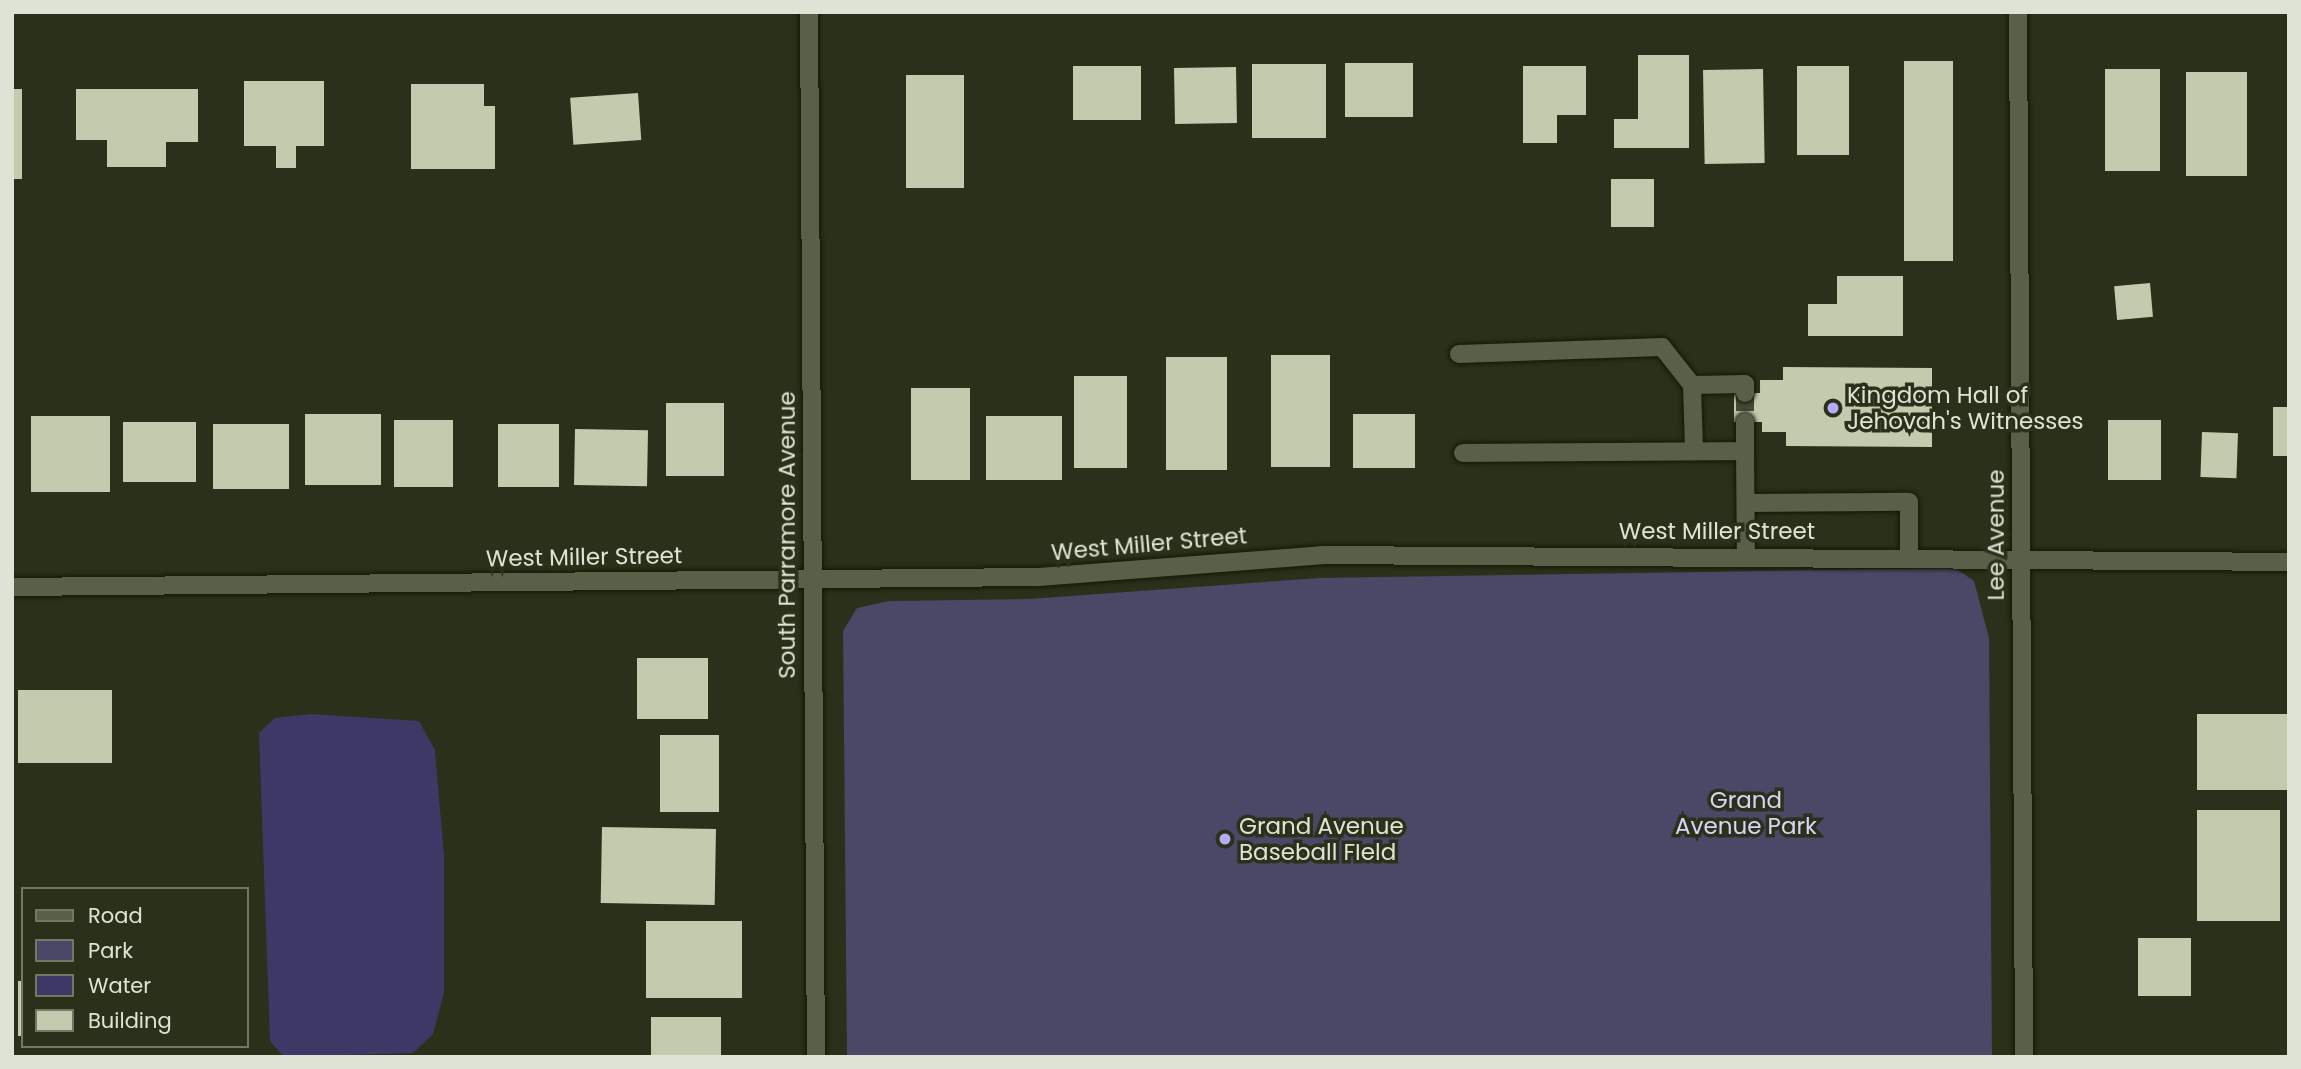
<!DOCTYPE html>
<style>
body{margin:0}
#map{position:relative;width:2301px;height:1069px;overflow:hidden;background:#2a3019;font-family:Poppins,sans-serif}
div>[style]{position:absolute}
.green>*{inset:0;background:#4a4867}
.water>*{inset:0;background:#3e3867}
.building>*{inset:0;background:#c3cbaf;transform-origin:0 0}
.minor-tunnel>*{height:18px;margin-top:-9px;transform-origin:0;background:repeating-linear-gradient(90deg,#454b35 0 18px,transparent 0 27px)}
.roads{filter:drop-shadow(0 0 2px #131803) drop-shadow(0 0 2px #131803)}
.minor>*{height:18px;margin:-9px;padding:0 9px;transform-origin:9px;border-radius:9px;background:#596047}
.dots>*{width:19px;height:19px;translate:-50% -50%;box-sizing:border-box;border:4px solid #2a3019;border-radius:50%}
span{translate:-50% -50%;white-space:nowrap;text-align:center;line-height:1.15;-webkit-text-stroke:7px #2a3019;paint-order:stroke}
.poi-label{font-size:23px;color:#dfe3d5}
.left{translate:0 -50%;text-align:left}
.street-label{font-size:23px;color:#dfe3d5}
.park-label{font-size:23px;color:#d6d5f5}
.frame{position:absolute;inset:0;border:14px solid #dfe3d5;pointer-events:none}
.legend{position:absolute;left:21px;top:887px;width:228px;height:161px;box-sizing:border-box;background:#2a3019;border:2px solid #727864;margin:0;padding:9px 12px;list-style:none;font-size:21px;color:#dfe3d5}
.legend li{display:flex;align-items:center;gap:14px;height:35px}
.legend b{width:35px;border:2px solid #727864}
</style>
<div id="map">
<div class="green">
<div style="clip-path:polygon(1955px 568px,1974px 581px,1989px 638px,1992px 1057px,847px 1057px,843px 631px,857px 608px,889px 601px,1029px 599px,1319px 578px)"></div>
</div>
<div class="water">
<div style="clip-path:polygon(311px 714px,419px 721px,435px 750px,444px 856px,444px 993px,433px 1034px,413px 1053px,284px 1057px,270px 1041px,259px 733px,275px 718px)"></div>
</div>
<div class="building">
<div style="clip-path:polygon(1638px 55px,1689px 55px,1689px 148px,1614px 148px,1614px 119px,1638px 119px)"></div>
<div style="left:1904px;top:61px;width:49px;height:200px"></div>
<div style="left:1345px;top:63px;width:68px;height:54px"></div>
<div style="left:1252px;top:64px;width:74px;height:74px"></div>
<div style="left:1073px;top:66px;width:68px;height:54px"></div>
<div style="clip-path:polygon(1523px 66px,1586px 66px,1586px 115px,1557px 115px,1557px 143px,1523px 143px)"></div>
<div style="left:1797px;top:66px;width:52px;height:89px"></div>
<div style="left:1236px;top:67px;width:56px;height:62px;rotate:89deg"></div>
<div style="left:1763px;top:69px;width:94px;height:60px;rotate:89deg"></div>
<div style="left:2105px;top:69px;width:55px;height:102px"></div>
<div style="left:2186px;top:72px;width:61px;height:104px"></div>
<div style="left:906px;top:75px;width:58px;height:113px"></div>
<div style="clip-path:polygon(244px 81px,324px 81px,324px 146px,296px 146px,296px 168px,276px 168px,276px 146px,244px 146px)"></div>
<div style="clip-path:polygon(411px 84px,484px 84px,484px 106px,495px 106px,495px 169px,411px 169px)"></div>
<div style="left:12px;top:89px;width:10px;height:90px"></div>
<div style="clip-path:polygon(76px 89px,198px 89px,198px 142px,166px 142px,166px 167px,107px 167px,107px 140px,76px 140px)"></div>
<div style="left:638px;top:93px;width:47px;height:68px;rotate:86deg"></div>
<div style="left:1611px;top:179px;width:43px;height:48px"></div>
<div style="clip-path:polygon(1837px 276px,1903px 276px,1903px 336px,1808px 336px,1808px 304px,1837px 304px)"></div>
<div style="left:2150px;top:283px;width:34px;height:36px;rotate:85deg"></div>
<div style="left:1271px;top:355px;width:59px;height:112px"></div>
<div style="left:1166px;top:357px;width:61px;height:113px"></div>
<div style="clip-path:polygon(1783px 367px,1932px 368px,1932px 447px,1786px 446px,1786px 432px,1762px 432px,1762px 422px,1734px 422px,1734px 393px,1760px 393px,1760px 380px,1783px 380px)"></div>
<div style="left:1074px;top:376px;width:53px;height:92px"></div>
<div style="left:911px;top:388px;width:59px;height:92px"></div>
<div style="left:666px;top:403px;width:58px;height:73px"></div>
<div style="left:2273px;top:407px;width:16px;height:49px"></div>
<div style="left:305px;top:414px;width:76px;height:71px"></div>
<div style="left:1353px;top:414px;width:62px;height:54px"></div>
<div style="left:31px;top:416px;width:79px;height:76px"></div>
<div style="left:986px;top:416px;width:76px;height:64px"></div>
<div style="left:394px;top:420px;width:59px;height:67px"></div>
<div style="left:2108px;top:420px;width:53px;height:60px"></div>
<div style="left:123px;top:422px;width:73px;height:60px"></div>
<div style="left:213px;top:424px;width:76px;height:65px"></div>
<div style="left:498px;top:424px;width:61px;height:63px"></div>
<div style="left:575px;top:429px;width:73px;height:56px;rotate:1deg"></div>
<div style="left:2202px;top:432px;width:36px;height:45px;rotate:2deg"></div>
<div style="left:637px;top:658px;width:71px;height:61px"></div>
<div style="left:18px;top:690px;width:94px;height:73px"></div>
<div style="left:2197px;top:714px;width:92px;height:76px"></div>
<div style="left:660px;top:735px;width:59px;height:77px"></div>
<div style="left:2197px;top:810px;width:83px;height:111px"></div>
<div style="left:602px;top:827px;width:114px;height:76px;rotate:1deg"></div>
<div style="left:646px;top:921px;width:96px;height:77px"></div>
<div style="left:2138px;top:938px;width:53px;height:58px"></div>
<div style="left:18px;top:981px;width:5px;height:55px"></div>
<div style="left:651px;top:1017px;width:70px;height:40px"></div>
</div>
<div class="minor-tunnel">
<div style="left:1745px;top:393px;width:29px;rotate:90deg"></div>
</div>
<div class="roads">
<div class="minor">
<div style="left:809px;top:12px;width:1045px;rotate:89.62deg"></div>
<div style="left:2018px;top:12px;width:1045px;rotate:89.67deg"></div>
<div style="left:1459px;top:354px;width:203px;rotate:-2deg"></div>
<div style="left:1662px;top:347px;width:48px;rotate:51.7deg"></div>
<div style="left:1692px;top:385px;width:65px;rotate:88.2deg"></div>
<div style="left:1692px;top:385px;width:53px;rotate:-1.1deg"></div>
<div style="left:1745px;top:384px;width:9px;rotate:90deg"></div>
<div style="left:1745px;top:422px;width:29px;rotate:90deg"></div>
<div style="left:1463px;top:453px;width:282px;rotate:-0.4deg"></div>
<div style="left:1745px;top:451px;width:105px;rotate:89.5deg"></div>
<div style="left:1746px;top:503px;width:163px;rotate:-0.4deg"></div>
<div style="left:1909px;top:502px;width:54px;rotate:90deg"></div>
<div style="left:12px;top:587px;width:1026px;rotate:-0.56deg"></div>
<div style="left:1038px;top:577px;width:285px;rotate:-4.4deg"></div>
<div style="left:1322px;top:555px;width:967px;rotate:0.41deg"></div>
</div>
</div>
<div class="dots">
<div style="left:1833px;top:408px;background:#b3adf9"></div>
<div style="left:1225px;top:839px;background:#b3adf9"></div>
</div>
<div class="poi-label">
<span class="left" style="left:1847px;top:408px">Kingdom Hall of<br>Jehovah's Witnesses</span>
<span class="left" style="left:1239px;top:839px">Grand Avenue<br>Baseball FIeld</span>
</div>
<div class="street-label">
<span style="left:1717px;top:531px">West Miller Street</span>
<span style="left:787px;top:535px;rotate:-90deg">South Parramore Avenue</span>
<span style="left:1996px;top:535px;rotate:-90deg">Lee Avenue</span>
<span style="left:1149px;top:544px;rotate:-5deg">West Miller Street</span>
<span style="left:584px;top:557px;rotate:-1deg">West Miller Street</span>
</div>
<div class="park-label">
<span style="left:1746px;top:813px">Grand<br>Avenue Park</span>
</div>
<div class="frame"></div>
<ul class="legend">
<li><b style="height:9px;background:#596047"></b>Road</li>
<li><b style="height:19px;background:#4a4867"></b>Park</li>
<li><b style="height:19px;background:#3e3867"></b>Water</li>
<li><b style="height:19px;background:#c3cbaf"></b>Building</li>
</ul>
</div>
